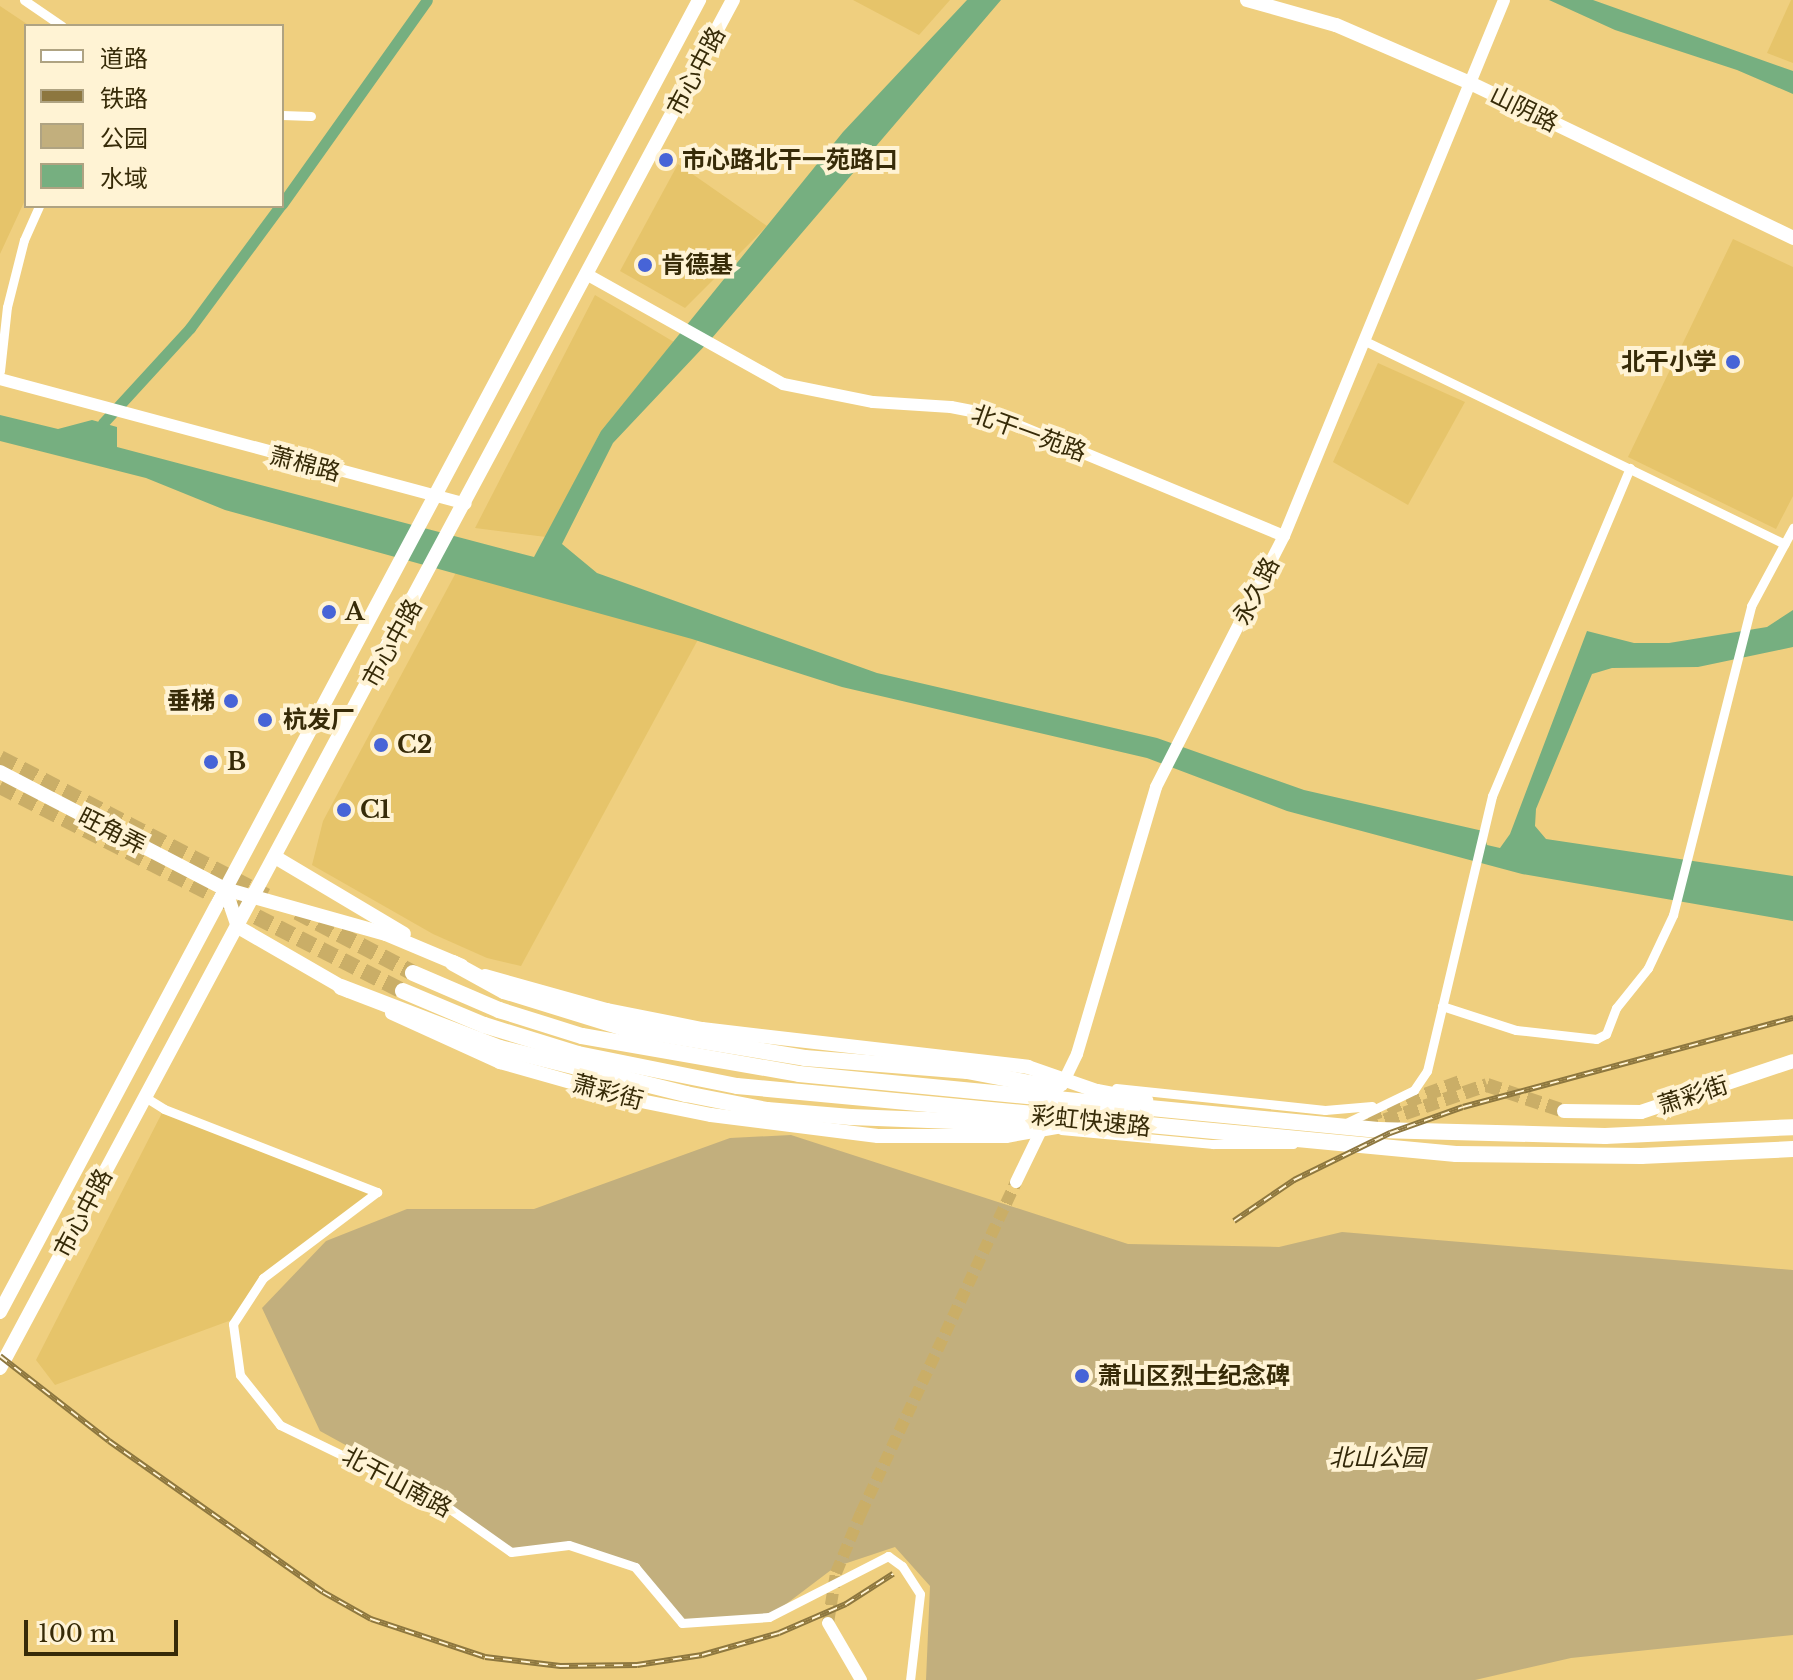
<!DOCTYPE html>
<meta charset="utf-8">
<style>
body{margin:0}
#map{position:relative;width:1793px;height:1680px;overflow:hidden;background:#efcf7f;font-family:"Libre Baskerville","Noto Sans SC",serif}
div>[style]{position:absolute}
.built>*{inset:0;background:#e6c46a}
.green>*{inset:0;background:#c2af7d}
.water>*{inset:0;background:#76af80}
.canal>*{height:11px;margin:-5.5px;padding:0 5.5px;transform-origin:5.5px;border-radius:5.5px;background:#76af80}
.tertiary-tunnel>*{height:12px;margin-top:-6px;transform-origin:0;background:repeating-linear-gradient(90deg,#caae67 0 12px,transparent 0 18px)}
.secondary-tunnel>*{height:14px;margin-top:-7px;transform-origin:0;background:repeating-linear-gradient(90deg,#caae67 0 14px,transparent 0 21px)}
.trunk-tunnel>*{height:16px;margin-top:-8px;transform-origin:0;background:repeating-linear-gradient(90deg,#caae67 0 16px,transparent 0 24px)}
.minor>*{height:9px;margin:-4.5px;padding:0 4.5px;transform-origin:4.5px;border-radius:4.5px;background:#fff}
.tertiary>*{height:12px;margin:-6px;padding:0 6px;transform-origin:6px;border-radius:6px;background:#fff}
.secondary>*{height:14px;margin:-7px;padding:0 7px;transform-origin:7px;border-radius:7px;background:#fff}
.primary>*{height:14px;margin:-7px;padding:0 7px;transform-origin:7px;border-radius:7px;background:#fff}
.trunk>*{height:16px;margin:-8px;padding:0 8px;transform-origin:8px;border-radius:8px;background:#fff}
.rail>*{height:6px;margin-top:-3px;transform-origin:0;background:repeating-linear-gradient(90deg,#fff3d4 0 9px,#8d773f 0 18px);box-sizing:border-box;border-block:2px solid #8d773f}
.dots>*{width:22px;height:22px;translate:-50% -50%;box-sizing:border-box;border:4px solid #fff3d4;border-radius:50%}
span{translate:-50% -50%;white-space:nowrap;text-align:center;line-height:1.15;-webkit-text-stroke:8px #fff3d4;paint-order:stroke}
.street-label{font-size:24px;color:#372b08}
.poi-label{font-size:24px;color:#372b08;font-weight:700}
.left{translate:0 -50%;text-align:left}
.right{translate:-100% -50%;text-align:right}
.park-label{font-size:24px;color:#332809;font-style:italic}
.legend{position:absolute;left:24px;top:24px;width:260px;height:184px;box-sizing:border-box;background:#fff3d4;border:2px solid #afa382;margin:0;padding:10px 14px;list-style:none;font-size:24px;color:#372b08}
.legend li{display:flex;align-items:center;gap:16px;height:40px}
.legend b{width:40px;border:2px solid #afa382}
.scale{position:absolute;left:24px;top:1620px;width:154px;height:36px;box-sizing:border-box;border:4px solid #372b08;border-top:0;padding-left:10px;font-size:24px;line-height:28px;white-space:nowrap;color:#372b08;-webkit-text-stroke:6px #fff3d4;paint-order:stroke}
</style>
<div id="map">
<div class="built">
<div style="clip-path:polygon(853px 0,950px 0,919px 35px)"></div>
<div style="clip-path:polygon(1791px 0,1793px 0,1793px 63px,1767px 53px)"></div>
<div style="clip-path:polygon(0 6px,30px 26px,26px 26px,26px 198px,0 254px)"></div>
<div style="clip-path:polygon(678px 164px,767px 226px,685px 308px,620px 271px)"></div>
<div style="clip-path:polygon(1733px 239px,1793px 267px,1793px 496px,1776px 529px,1628px 457px)"></div>
<div style="clip-path:polygon(595px 295px,674px 342px,601px 431px,546px 537px,475px 528px)"></div>
<div style="clip-path:polygon(1378px 363px,1465px 402px,1408px 505px,1333px 462px)"></div>
<div style="clip-path:polygon(460px 565px,701px 634px,521px 966px,487px 958px,433px 934px,312px 865px,323px 821px)"></div>
<div style="clip-path:polygon(164px 1109px,377px 1192px,263px 1278px,237px 1318px,55px 1385px,36px 1360px)"></div>
</div>
<div class="green">
<div style="clip-path:polygon(791px 1135px,1128px 1244px,1279px 1247px,1342px 1232px,1793px 1270px,1793px 1635px,1571px 1658px,1475px 1680px,926px 1680px,930px 1586px,895px 1547px,835px 1567px,769px 1617px,682px 1623px,635px 1567px,569px 1545px,511px 1552px,413px 1482px,320px 1431px,262px 1308px,326px 1241px,407px 1209px,534px 1209px,730px 1138px)"></div>
</div>
<div class="water">
<div style="clip-path:polygon(967px 0,1001px 0,712px 338px,613px 443px,562px 544px,597px 573px,877px 673px,1157px 738px,1304px 790px,1483px 831px,1487px 845px,1500px 848px,1510px 834px,1587px 631px,1634px 643px,1669px 643px,1767px 627px,1793px 610px,1793px 647px,1698px 667px,1612px 668px,1592px 674px,1536px 809px,1535px 826px,1546px 839px,1793px 876px,1793px 921px,1522px 874px,1287px 811px,1147px 758px,842px 687px,692px 639px,225px 510px,146px 478px,0 441px,0 415px,58px 429px,92px 420px,117px 427px,117px 447px,534px 557px,601px 431px,843px 132px)"></div>
<div style="clip-path:polygon(1549px 0,1593px 0,1793px 71px,1793px 94px,1737px 70px,1615px 30px)"></div>
</div>
<div class="canal">
<div style="left:282px;top:204px;width:250px;rotate:-54.6deg"></div>
<div style="left:103px;top:423px;width:129px;rotate:-47.5deg"></div>
<div style="left:190px;top:328px;width:152px;rotate:-53.6deg"></div>
</div>
<div class="tertiary-tunnel">
<div style="left:828px;top:1623px;width:51px;rotate:-80.9deg"></div>
<div style="left:836px;top:1573px;width:65px;rotate:-67.4deg"></div>
<div style="left:861px;top:1513px;width:365px;rotate:-64.9deg"></div>
</div>
<div class="secondary-tunnel">
<div style="left:1367px;top:1116px;width:99px;rotate:-20.1deg"></div>
<div style="left:1365px;top:1127px;width:129px;rotate:-19deg"></div>
<div style="left:1487px;top:1085px;width:81px;rotate:18.7deg"></div>
</div>
<div class="trunk-tunnel">
<div style="left:0;top:758px;width:300px;rotate:27.4deg"></div>
<div style="left:0;top:786px;width:452px;rotate:27deg"></div>
<div style="left:297px;top:912px;width:131px;rotate:27.7deg"></div>
</div>
<div class="minor">
<div style="left:24px;top:0;width:46px;rotate:34.4deg"></div>
<div style="left:282px;top:115px;width:29px;rotate:2deg"></div>
<div style="left:1365px;top:341px;width:466px;rotate:25.8deg"></div>
<div style="left:0;top:371px;width:64px;rotate:-83.8deg"></div>
<div style="left:7px;top:307px;width:69px;rotate:-75.8deg"></div>
<div style="left:24px;top:240px;width:37px;rotate:-66deg"></div>
<div style="left:1442px;top:1006px;width:78px;rotate:18deg"></div>
<div style="left:1516px;top:1030px;width:81px;rotate:6.4deg"></div>
<div style="left:1596px;top:1039px;width:11px;rotate:-27deg"></div>
<div style="left:1606px;top:1034px;width:28px;rotate:-69deg"></div>
<div style="left:1616px;top:1008px;width:51px;rotate:-51.3deg"></div>
<div style="left:1648px;top:968px;width:59px;rotate:-64.7deg"></div>
<div style="left:1673px;top:915px;width:319px;rotate:-75.8deg"></div>
<div style="left:1751px;top:606px;width:89px;rotate:-61.7deg"></div>
<div style="left:1116px;top:1088px;width:210px;rotate:6deg"></div>
<div style="left:1325px;top:1110px;width:47px;rotate:-4.9deg"></div>
<div style="left:145px;top:1097px;width:22px;rotate:32deg"></div>
<div style="left:164px;top:1109px;width:229px;rotate:21.3deg"></div>
<div style="left:377px;top:1192px;width:143px;rotate:143deg"></div>
<div style="left:263px;top:1278px;width:55px;rotate:123.1deg"></div>
<div style="left:233px;top:1324px;width:51px;rotate:82.2deg"></div>
<div style="left:240px;top:1375px;width:64px;rotate:51.3deg"></div>
<div style="left:280px;top:1425px;width:181px;rotate:25.9deg"></div>
<div style="left:443px;top:1504px;width:83px;rotate:35.2deg"></div>
<div style="left:511px;top:1552px;width:58px;rotate:-6.9deg"></div>
<div style="left:569px;top:1545px;width:70px;rotate:18.4deg"></div>
<div style="left:635px;top:1567px;width:73px;rotate:50deg"></div>
<div style="left:682px;top:1623px;width:87px;rotate:-3.9deg"></div>
<div style="left:769px;top:1617px;width:134px;rotate:-27.1deg"></div>
<div style="left:888px;top:1556px;width:17px;rotate:36deg"></div>
<div style="left:902px;top:1566px;width:33px;rotate:57deg"></div>
<div style="left:920px;top:1594px;width:87px;rotate:96.6deg"></div>
<div style="left:1344px;top:1124px;width:78px;rotate:-25.9deg"></div>
<div style="left:1414px;top:1090px;width:23px;rotate:-56deg"></div>
<div style="left:1427px;top:1071px;width:283px;rotate:-76.7deg"></div>
<div style="left:1492px;top:796px;width:356px;rotate:-67.2deg"></div>
<div style="left:1061px;top:1130px;width:153px;rotate:5.3deg"></div>
<div style="left:1213px;top:1144px;width:80px"></div>
</div>
<div class="tertiary">
<div style="left:588px;top:275px;width:223px;rotate:29.2deg"></div>
<div style="left:783px;top:384px;width:92px;rotate:11.3deg"></div>
<div style="left:873px;top:402px;width:78px;rotate:3.7deg"></div>
<div style="left:951px;top:407px;width:42px;rotate:11deg"></div>
<div style="left:992px;top:415px;width:316px;rotate:22.5deg"></div>
<div style="left:0;top:379px;width:482px;rotate:15deg"></div>
<div style="left:1062px;top:1085px;width:34px;rotate:-64deg"></div>
<div style="left:1077px;top:1054px;width:278px;rotate:-73.5deg"></div>
<div style="left:1156px;top:787px;width:282px;rotate:-63deg"></div>
<div style="left:1284px;top:536px;width:579px;rotate:-67.68deg"></div>
<div style="left:1016px;top:1182px;width:64px;rotate:-64.2deg"></div>
<div style="left:828px;top:1623px;width:66px;rotate:59.9deg"></div>
</div>
<div class="secondary">
<div style="left:1247px;top:0;width:92px;rotate:15.7deg"></div>
<div style="left:1336px;top:25px;width:144px;rotate:23.4deg"></div>
<div style="left:1468px;top:82px;width:361px;rotate:25.6deg"></div>
<div style="left:0;top:772px;width:254px;rotate:27.5deg"></div>
<div style="left:225px;top:889px;width:167px;rotate:15.6deg"></div>
<div style="left:386px;top:934px;width:82px;rotate:22.8deg"></div>
<div style="left:275px;top:857px;width:150px;rotate:30.8deg"></div>
<div style="left:225px;top:889px;width:40px;rotate:71.1deg"></div>
<div style="left:238px;top:927px;width:128px;rotate:30deg"></div>
<div style="left:485px;top:976px;width:127px;rotate:15.6deg"></div>
<div style="left:607px;top:1010px;width:97px;rotate:11.3deg"></div>
<div style="left:702px;top:1029px;width:328px;rotate:6.6deg"></div>
<div style="left:1028px;top:1067px;width:73px;rotate:19.2deg"></div>
<div style="left:1097px;top:1091px;width:50px;rotate:10.4deg"></div>
<div style="left:392px;top:1013px;width:119px;rotate:24.4deg"></div>
<div style="left:500px;top:1062px;width:136px;rotate:15.8deg"></div>
<div style="left:631px;top:1099px;width:82px;rotate:11.3deg"></div>
<div style="left:711px;top:1115px;width:168px;rotate:7.2deg"></div>
<div style="left:878px;top:1136px;width:128px"></div>
<div style="left:1006px;top:1136px;width:70px;rotate:-9.9deg"></div>
<div style="left:1564px;top:1111px;width:77px;rotate:0.7deg"></div>
<div style="left:1641px;top:1112px;width:160px;rotate:-18.5deg"></div>
</div>
<div class="primary">
<div style="left:0;top:1312px;width:1487px;rotate:-61.95deg"></div>
<div style="left:0;top:1368px;width:1552px;rotate:-61.82deg"></div>
</div>
<div class="trunk">
<div style="left:453px;top:963px;width:58px;rotate:28.8deg"></div>
<div style="left:504px;top:991px;width:126px;rotate:17.1deg"></div>
<div style="left:624px;top:1028px;width:183px;rotate:9.4deg"></div>
<div style="left:805px;top:1058px;width:163px;rotate:4.6deg"></div>
<div style="left:967px;top:1071px;width:91px;rotate:10.8deg"></div>
<div style="left:413px;top:973px;width:94px;rotate:23.3deg"></div>
<div style="left:499px;top:1010px;width:87px;rotate:17.4deg"></div>
<div style="left:582px;top:1036px;width:220px;rotate:9.9deg"></div>
<div style="left:799px;top:1074px;width:582px;rotate:5.52deg"></div>
<div style="left:1378px;top:1130px;width:227px;rotate:1.5deg"></div>
<div style="left:1605px;top:1136px;width:188px;rotate:-2.7deg"></div>
<div style="left:341px;top:987px;width:170px;rotate:21deg"></div>
<div style="left:500px;top:1048px;width:192px;rotate:13.9deg"></div>
<div style="left:686px;top:1094px;width:83px;rotate:11.2deg"></div>
<div style="left:767px;top:1110px;width:84px;rotate:4.8deg"></div>
<div style="left:851px;top:1117px;width:181px;rotate:2.2deg"></div>
<div style="left:403px;top:991px;width:88px;rotate:22.8deg"></div>
<div style="left:484px;top:1025px;width:98px;rotate:17.1deg"></div>
<div style="left:578px;top:1054px;width:162px;rotate:11.4deg"></div>
<div style="left:737px;top:1086px;width:722px;rotate:5.4deg"></div>
<div style="left:1456px;top:1154px;width:185px;rotate:0.6deg"></div>
<div style="left:1641px;top:1156px;width:152px;rotate:-2.6deg"></div>
</div>
<div class="rail">
<div style="left:1234px;top:1221px;width:73px;rotate:-34.3deg"></div>
<div style="left:1294px;top:1180px;width:107px;rotate:-26.1deg"></div>
<div style="left:1390px;top:1133px;width:77px;rotate:-19.6deg"></div>
<div style="left:1463px;top:1107px;width:342px;rotate:-15.1deg"></div>
<div style="left:0;top:1356px;width:138px;rotate:37.9deg"></div>
<div style="left:109px;top:1441px;width:262px;rotate:35.2deg"></div>
<div style="left:323px;top:1592px;width:55px;rotate:29.4deg"></div>
<div style="left:371px;top:1619px;width:120px;rotate:18.4deg"></div>
<div style="left:485px;top:1657px;width:76px;rotate:6.8deg"></div>
<div style="left:560px;top:1666px;width:77px;rotate:-0.7deg"></div>
<div style="left:637px;top:1665px;width:66px;rotate:-8.7deg"></div>
<div style="left:702px;top:1655px;width:80px;rotate:-15.9deg"></div>
<div style="left:779px;top:1633px;width:73px;rotate:-23.4deg"></div>
<div style="left:846px;top:1604px;width:56px;rotate:-32.6deg"></div>
</div>
<div class="dots">
<div style="left:666px;top:160px;background:#4764d7"></div>
<div style="left:645px;top:265px;background:#4764d7"></div>
<div style="left:1733px;top:362px;background:#4764d7"></div>
<div style="left:329px;top:612px;background:#4764d7"></div>
<div style="left:231px;top:701px;background:#4764d7"></div>
<div style="left:265px;top:720px;background:#4764d7"></div>
<div style="left:381px;top:745px;background:#4764d7"></div>
<div style="left:211px;top:762px;background:#4764d7"></div>
<div style="left:344px;top:810px;background:#4764d7"></div>
<div style="left:1082px;top:1376px;background:#4764d7"></div>
</div>
<div class="street-label">
<span style="left:696px;top:71px;rotate:-62deg">市心中路</span>
<span style="left:1524px;top:109px;rotate:26deg">山阴路</span>
<span style="left:1029px;top:433px;rotate:20deg">北干一苑路</span>
<span style="left:305px;top:464px;rotate:15deg">萧棉路</span>
<span style="left:1256px;top:591px;rotate:-63deg">永久路</span>
<span style="left:392px;top:643px;rotate:-61deg">市心中路</span>
<span style="left:112px;top:831px;rotate:27deg">旺角弄</span>
<span style="left:608px;top:1092px;rotate:15deg">萧彩街</span>
<span style="left:1693px;top:1095px;rotate:-18deg">萧彩街</span>
<span style="left:1091px;top:1121px;rotate:6deg">彩虹快速路</span>
<span style="left:83px;top:1213px;rotate:-62deg">市心中路</span>
<span style="left:397px;top:1482px;rotate:28deg">北干山南路</span>
</div>
<div class="poi-label">
<span class="left" style="left:682px;top:160px">市心路北干一苑路口</span>
<span class="left" style="left:661px;top:265px">肯德基</span>
<span class="right" style="left:1717px;top:362px">北干小学</span>
<span class="left" style="left:345px;top:612px">A</span>
<span class="right" style="left:215px;top:701px">垂梯</span>
<span class="left" style="left:283px;top:720px">杭发厂</span>
<span class="left" style="left:397px;top:745px">C2</span>
<span class="left" style="left:227px;top:762px">B</span>
<span class="left" style="left:360px;top:810px">C1</span>
<span class="left" style="left:1098px;top:1376px">萧山区烈士纪念碑</span>
</div>
<div class="park-label">
<span style="left:1377px;top:1458px">北山公园</span>
</div>
<ul class="legend">
<li><b style="height:10px;background:#fff"></b>道路</li>
<li><b style="height:10px;background:#8d773f"></b>铁路</li>
<li><b style="height:22px;background:#c2af7d"></b>公园</li>
<li><b style="height:22px;background:#76af80"></b>水域</li>
</ul>
<div class="scale">100 m</div>
</div>
